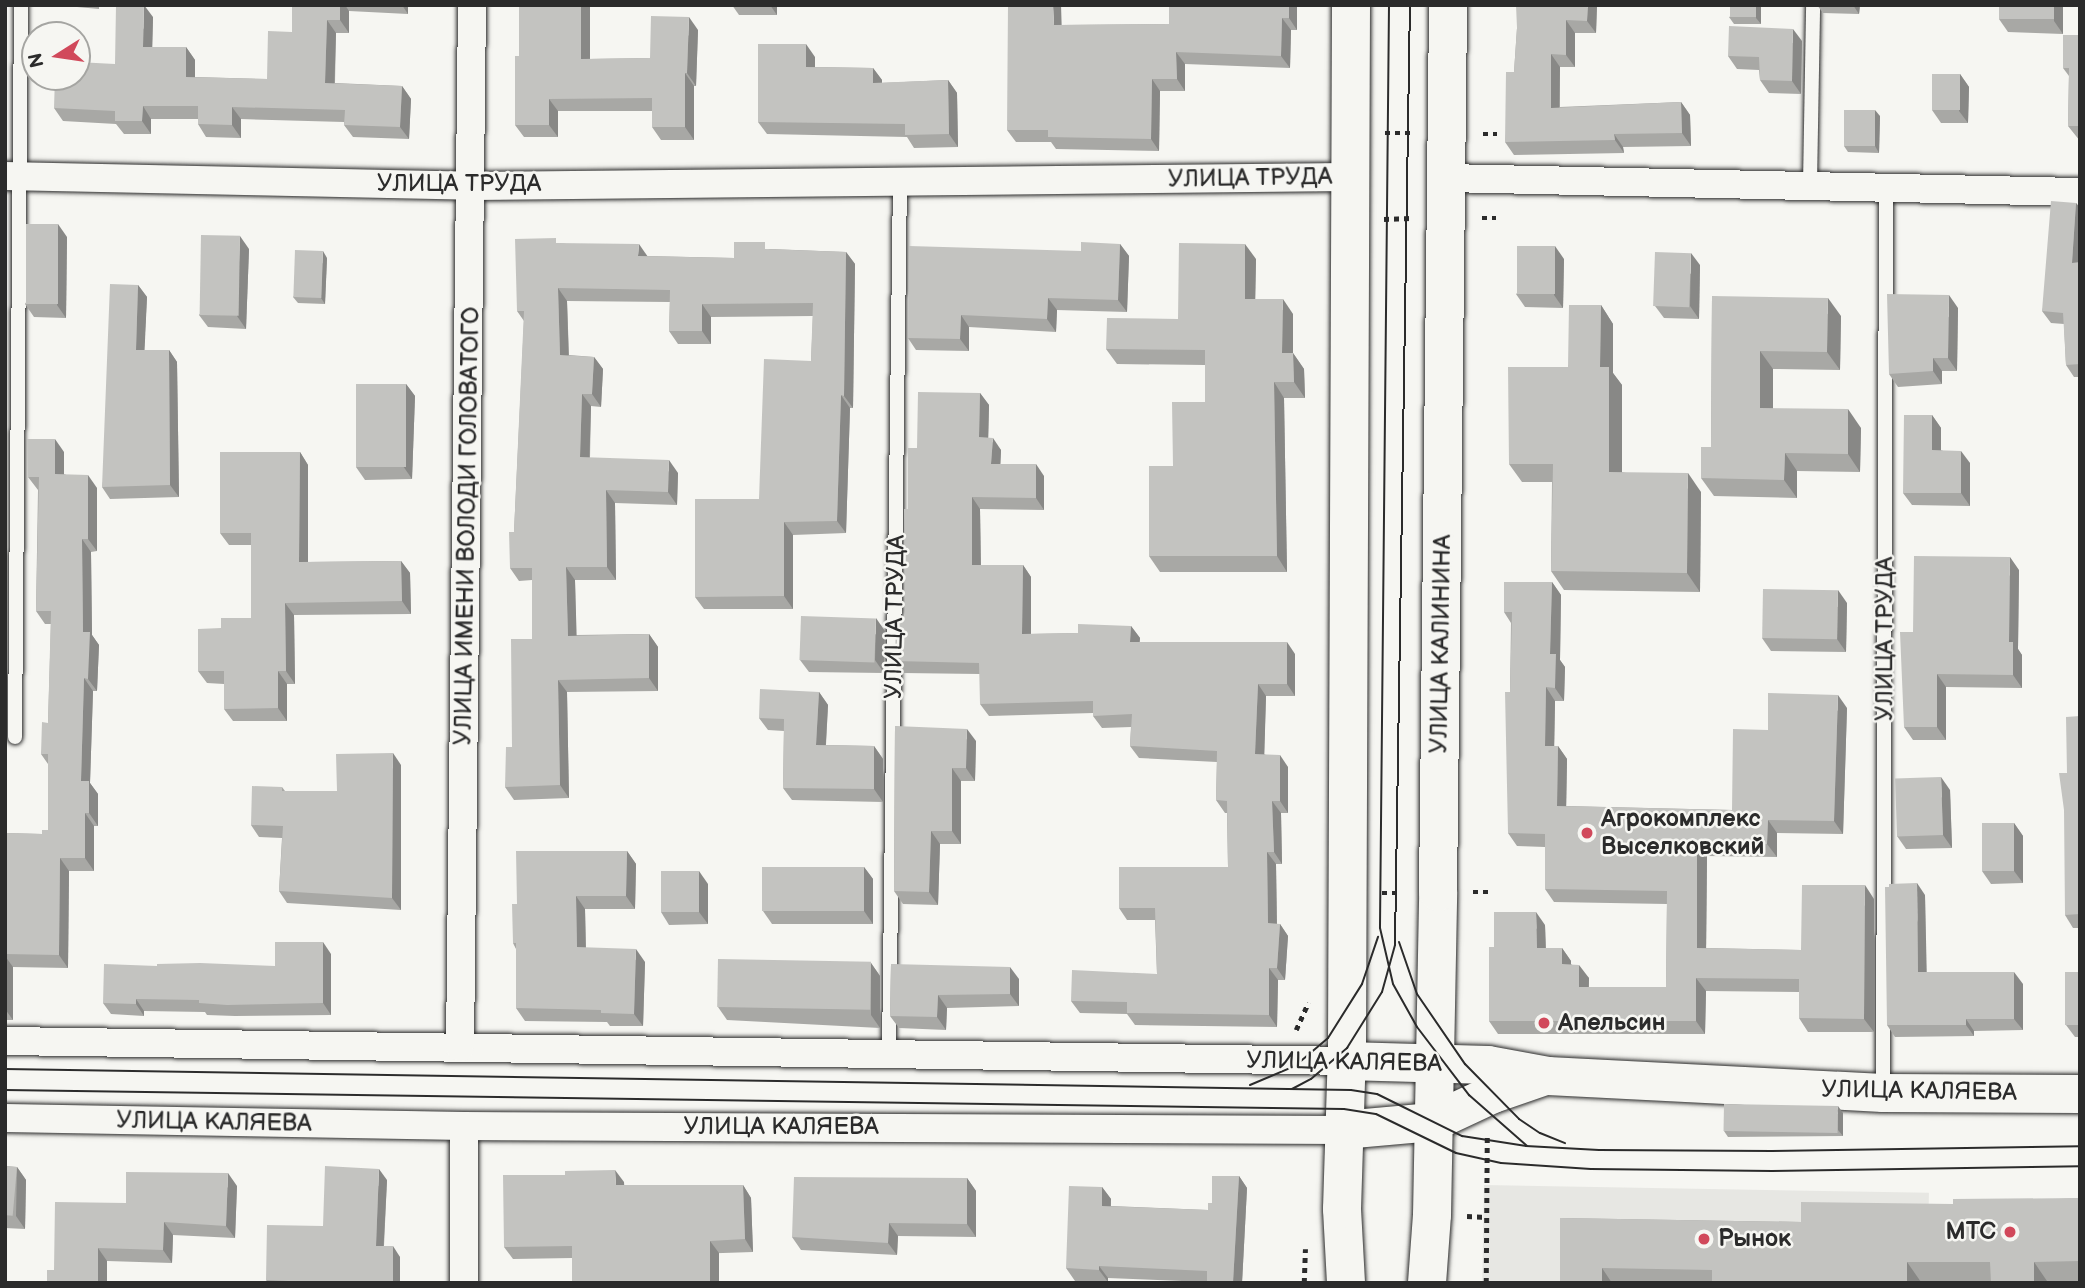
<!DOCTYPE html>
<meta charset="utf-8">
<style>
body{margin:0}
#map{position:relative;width:2085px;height:1288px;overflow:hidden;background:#f6f6f2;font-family:"Balsamiq Sans",sans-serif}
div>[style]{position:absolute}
.built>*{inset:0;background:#e7e7e3;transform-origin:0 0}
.path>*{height:4.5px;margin-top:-2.25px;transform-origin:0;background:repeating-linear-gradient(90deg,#2b2b2b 0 5px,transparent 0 10px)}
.roads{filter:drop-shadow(0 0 2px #2b2b2b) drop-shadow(0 0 2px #2b2b2b)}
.lane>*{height:14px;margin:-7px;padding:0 7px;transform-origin:7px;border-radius:7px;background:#f6f6f2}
.street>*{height:28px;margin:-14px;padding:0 14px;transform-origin:14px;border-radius:14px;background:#f6f6f2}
.secondary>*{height:38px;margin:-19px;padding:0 19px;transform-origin:19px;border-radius:19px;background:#f6f6f2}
.tram>*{height:2px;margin:-1px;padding:0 1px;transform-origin:1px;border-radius:1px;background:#2b2b2b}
.wall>*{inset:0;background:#a8a8a5}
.shaded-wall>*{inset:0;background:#888886}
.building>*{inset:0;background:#c3c3c0;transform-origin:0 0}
.dots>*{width:19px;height:19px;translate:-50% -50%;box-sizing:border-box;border:4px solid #f6f6f2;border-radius:50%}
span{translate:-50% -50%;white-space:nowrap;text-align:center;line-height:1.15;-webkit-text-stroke:5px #f6f6f2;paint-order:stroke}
.street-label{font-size:24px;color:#2b2b2b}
.poi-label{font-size:24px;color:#2b2b2b;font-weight:700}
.left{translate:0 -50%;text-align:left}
.right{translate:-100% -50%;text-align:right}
.frame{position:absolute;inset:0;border:7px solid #2b2b2b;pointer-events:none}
.north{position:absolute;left:21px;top:21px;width:70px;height:70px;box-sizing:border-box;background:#f6f6f2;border:2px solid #a5a5a2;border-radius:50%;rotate:258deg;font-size:19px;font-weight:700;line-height:28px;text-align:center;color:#2b2b2b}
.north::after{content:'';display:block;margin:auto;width:24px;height:32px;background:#d1495b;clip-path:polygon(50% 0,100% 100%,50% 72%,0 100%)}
</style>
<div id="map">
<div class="built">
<div style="left:1484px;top:1185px;width:445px;height:98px;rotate:1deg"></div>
</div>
<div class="path">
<div style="left:1385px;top:133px;width:26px"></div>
<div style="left:1483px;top:134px;width:14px"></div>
<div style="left:1482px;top:218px;width:14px"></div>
<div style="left:1384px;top:219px;width:27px;rotate:-2deg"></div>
<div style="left:1473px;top:892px;width:17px"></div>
<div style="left:1382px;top:893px;width:20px"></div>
<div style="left:1296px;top:1030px;width:30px;rotate:-66deg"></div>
<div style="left:1467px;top:1216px;width:19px;rotate:3deg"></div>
<div style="left:1304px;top:1283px;width:34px;rotate:-88deg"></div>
<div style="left:1486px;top:1283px;width:147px;rotate:-89.6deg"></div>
</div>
<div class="roads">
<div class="lane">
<div style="left:1810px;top:184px;width:179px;rotate:-89deg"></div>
<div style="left:15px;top:737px;width:732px;rotate:-89.53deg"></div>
<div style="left:889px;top:1053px;width:872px;rotate:-89.28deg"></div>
<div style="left:1883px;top:1092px;width:906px;rotate:-89.81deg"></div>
</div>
<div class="street">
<div style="left:5px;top:176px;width:467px;rotate:1.2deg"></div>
<div style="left:472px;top:186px;width:876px;rotate:-0.59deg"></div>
<div style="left:1446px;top:178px;width:634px;rotate:1.27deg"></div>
<div style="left:5px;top:1041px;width:1341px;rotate:0.85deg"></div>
<div style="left:460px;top:1047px;width:1042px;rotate:-89.34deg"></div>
<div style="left:5px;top:1118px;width:459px;rotate:1deg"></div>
<div style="left:464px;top:1126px;width:879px;rotate:0.26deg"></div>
<div style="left:464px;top:1283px;width:157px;rotate:-90deg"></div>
</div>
<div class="secondary">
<div style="left:1346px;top:1061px;width:142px;rotate:1.6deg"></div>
<div style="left:1488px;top:1065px;width:61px;rotate:10.4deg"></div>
<div style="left:1548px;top:1076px;width:335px;rotate:2.9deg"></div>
<div style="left:1883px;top:1093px;width:197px;rotate:0.3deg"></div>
<div style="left:1343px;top:1130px;width:90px;rotate:-5.1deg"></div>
<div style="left:1433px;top:1122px;width:66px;rotate:-25deg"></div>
<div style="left:1493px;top:1094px;width:52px;rotate:-19.1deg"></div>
<div style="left:1346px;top:1283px;width:74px;rotate:-93.1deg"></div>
<div style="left:1342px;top:1209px;width:161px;rotate:-88.2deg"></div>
<div style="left:1347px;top:1048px;width:1043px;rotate:-89.78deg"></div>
<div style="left:1427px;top:1283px;width:68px;rotate:-85.8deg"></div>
<div style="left:1432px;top:1215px;width:323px;rotate:-88.9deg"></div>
<div style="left:1438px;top:892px;width:887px;rotate:-89.35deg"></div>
</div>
</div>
<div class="tram">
<div style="left:1389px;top:5px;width:923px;rotate:90.56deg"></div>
<div style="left:1380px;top:928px;width:57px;rotate:76.9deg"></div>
<div style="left:1393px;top:984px;width:49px;rotate:60.8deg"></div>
<div style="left:1417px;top:1027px;width:86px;rotate:52.6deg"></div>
<div style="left:1469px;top:1095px;width:77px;rotate:41.3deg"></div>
<div style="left:1399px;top:942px;width:55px;rotate:70.9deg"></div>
<div style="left:1417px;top:994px;width:85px;rotate:55.6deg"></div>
<div style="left:1465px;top:1064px;width:77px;rotate:45.5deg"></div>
<div style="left:1519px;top:1119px;width:25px;rotate:34deg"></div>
<div style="left:1540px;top:1133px;width:27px;rotate:22deg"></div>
<div style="left:5px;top:1069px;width:1346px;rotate:0.89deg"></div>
<div style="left:1351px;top:1090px;width:26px;rotate:9deg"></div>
<div style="left:1377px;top:1094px;width:95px;rotate:26.3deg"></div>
<div style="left:1462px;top:1136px;width:65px;rotate:8.9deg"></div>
<div style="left:1526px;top:1146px;width:73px;rotate:3.1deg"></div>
<div style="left:1599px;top:1150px;width:173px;rotate:0.3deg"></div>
<div style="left:1772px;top:1151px;width:308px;rotate:-0.9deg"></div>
<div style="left:1250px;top:1085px;width:49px;rotate:-22.9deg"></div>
<div style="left:1295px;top:1066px;width:43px;rotate:-40.3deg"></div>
<div style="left:1328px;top:1038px;width:64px;rotate:-57.8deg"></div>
<div style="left:1362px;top:984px;width:50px;rotate:-71.2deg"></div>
<div style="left:1292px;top:1089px;width:21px;rotate:-28deg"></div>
<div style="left:1311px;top:1079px;width:48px;rotate:-40.7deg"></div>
<div style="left:1347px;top:1048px;width:66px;rotate:-58deg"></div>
<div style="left:1382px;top:992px;width:49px;rotate:-74.5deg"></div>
<div style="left:1395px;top:945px;width:940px;rotate:-89.09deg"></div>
<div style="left:5px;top:1090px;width:1339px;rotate:0.81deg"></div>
<div style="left:1344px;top:1109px;width:32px;rotate:9deg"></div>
<div style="left:1376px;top:1114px;width:89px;rotate:26deg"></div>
<div style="left:1456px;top:1153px;width:46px;rotate:12.5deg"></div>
<div style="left:1501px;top:1163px;width:90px;rotate:3.8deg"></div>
<div style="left:1591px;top:1169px;width:181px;rotate:0.6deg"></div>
<div style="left:1772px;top:1171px;width:308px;rotate:-0.9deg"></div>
</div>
<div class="wall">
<div style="clip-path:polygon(55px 5px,99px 5px,99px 9px)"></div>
<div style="clip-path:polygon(292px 5px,408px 5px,408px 14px,349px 11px,349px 33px,336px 33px,335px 83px,402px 86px,411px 99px,409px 139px,353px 137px,344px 125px,344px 122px,241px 119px,241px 138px,206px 137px,198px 124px,198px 119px,151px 119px,151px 134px,124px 134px,116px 124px,63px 121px,54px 108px,115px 64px,153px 17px,152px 47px,186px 47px,195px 60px,195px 77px,267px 79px,292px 32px)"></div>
<div style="clip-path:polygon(732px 5px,777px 5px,777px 15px,739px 15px)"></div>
<div style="clip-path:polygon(1297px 5px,1297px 30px,1291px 30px,1290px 68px,1185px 64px,1185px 91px,1160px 91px,1159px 151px,1056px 149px,1051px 142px,1016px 142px,1007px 130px,1062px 25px,1169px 24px)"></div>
<div style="clip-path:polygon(1597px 5px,1596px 33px,1575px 33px,1575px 67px,1560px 67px,1560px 107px,1681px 102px,1690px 115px,1691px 146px,1623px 147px,1624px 153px,1514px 155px,1505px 142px,1514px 72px,1517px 28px)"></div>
<div style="clip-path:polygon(1761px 5px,1761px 24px,1734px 24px,1729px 17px)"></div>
<div style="clip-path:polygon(1817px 5px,1860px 5px,1859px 14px,1823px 13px)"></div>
<div style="clip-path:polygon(1999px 5px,2063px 5px,2063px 34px,2008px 32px,1999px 19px)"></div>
<div style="clip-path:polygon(698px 30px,696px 86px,694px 86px,694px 140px,661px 140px,652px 127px,652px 111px,558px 111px,558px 137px,524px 137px,515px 125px,519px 56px,590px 59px,650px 58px)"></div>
<div style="clip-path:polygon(2080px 35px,2080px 141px,2068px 126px,2069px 76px,2063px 68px)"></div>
<div style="clip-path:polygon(1802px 41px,1801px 94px,1769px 93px,1760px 80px,1759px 70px,1737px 69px,1728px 56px)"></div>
<div style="clip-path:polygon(815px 57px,815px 67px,873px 68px,882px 80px,882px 83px,948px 80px,957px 93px,958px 147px,914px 148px,907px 137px,767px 134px,758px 122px)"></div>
<div style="clip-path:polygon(1960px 74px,1969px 87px,1968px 123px,1941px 123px,1932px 110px)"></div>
<div style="clip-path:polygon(1880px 116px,1879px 153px,1848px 152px,1844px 146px)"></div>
<div style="clip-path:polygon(2076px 203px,2080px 208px,2080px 377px,2074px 377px,2066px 365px,2064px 324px,2051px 323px,2042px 311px)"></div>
<div style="clip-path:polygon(67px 237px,66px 318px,34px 317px,25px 304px)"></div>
<div style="clip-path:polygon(560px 243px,647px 256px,734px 258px,770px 249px,846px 252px,855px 264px,853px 408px,850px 408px,846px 533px,793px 535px,793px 609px,704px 609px,695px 597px,759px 499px,811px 361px,813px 316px,711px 317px,711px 344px,678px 344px,669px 331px,670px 302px,567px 301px,569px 355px,594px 357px,603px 369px,601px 407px,591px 406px,590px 458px,678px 473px,677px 505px,615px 503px,616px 580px,575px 580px,576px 635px,649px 634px,658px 647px,658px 691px,567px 692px,569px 798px,514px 800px,505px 787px,532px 639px,532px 580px,519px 581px,510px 568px,514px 532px,524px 321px,517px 311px)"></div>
<div style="clip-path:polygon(1120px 244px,1129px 256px,1127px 312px,1057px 310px,1056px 332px,969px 327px,969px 351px,916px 350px,908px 338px,1081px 251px)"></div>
<div style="clip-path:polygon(249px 249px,246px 329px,208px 327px,199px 315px)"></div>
<div style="clip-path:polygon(327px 258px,325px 304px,298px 303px,293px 297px)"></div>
<div style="clip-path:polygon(1256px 259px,1255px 299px,1293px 314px,1293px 353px,1304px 369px,1305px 398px,1284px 398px,1287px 572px,1160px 572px,1149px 556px,1173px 466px,1205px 402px,1205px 365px,1117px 364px,1106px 349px,1178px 319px)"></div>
<div style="clip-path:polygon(1564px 259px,1563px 308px,1525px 307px,1516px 294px)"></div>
<div style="clip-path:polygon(1700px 265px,1699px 319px,1664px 318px,1655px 306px)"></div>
<div style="clip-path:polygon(138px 285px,147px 297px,144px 350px,169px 350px,177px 362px,179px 497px,110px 499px,102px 487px)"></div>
<div style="clip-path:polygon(1712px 296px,1841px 316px,1840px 370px,1773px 369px,1773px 409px,1861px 428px,1860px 472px,1797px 471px,1797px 498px,1714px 496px,1701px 478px,1711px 447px)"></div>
<div style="clip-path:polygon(1601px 305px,1613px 324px,1613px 373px,1622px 385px,1622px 472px,1701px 492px,1700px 592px,1564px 590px,1551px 571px,1552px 482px,1522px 482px,1509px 464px,1568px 367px)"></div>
<div style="clip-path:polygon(1958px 308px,1957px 371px,1942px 371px,1942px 384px,1898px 387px,1889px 374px)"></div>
<div style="clip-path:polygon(406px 384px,415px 396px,412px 479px,365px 480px,356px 467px)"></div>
<div style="clip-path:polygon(980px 393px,989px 405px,988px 438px,1001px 450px,1000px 464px,1044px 476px,1044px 510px,980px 509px,981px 565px,1023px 565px,1031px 577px,1031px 634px,1078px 633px,1131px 626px,1140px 638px,1139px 642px,1295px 654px,1295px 696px,1266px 696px,1264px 754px,1288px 767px,1288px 813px,1281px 813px,1282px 864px,1276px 864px,1277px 924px,1280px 924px,1288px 936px,1285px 980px,1278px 980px,1277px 1027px,1135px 1025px,1127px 1014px,1080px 1013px,1071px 1001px,1157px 974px,1155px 920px,1127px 920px,1119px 908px,1228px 867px,1227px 813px,1225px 813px,1216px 800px,1217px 762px,1139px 758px,1130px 746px,1131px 727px,1102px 728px,1093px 716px,1093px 713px,989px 716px,980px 704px,980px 674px,903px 673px,895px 661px,905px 620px,908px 509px,917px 448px)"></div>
<div style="clip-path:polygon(1932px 415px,1941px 428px,1941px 450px,1970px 463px,1970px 506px,1912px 505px,1903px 493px)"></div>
<div style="clip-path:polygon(64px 452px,64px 474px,97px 488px,97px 551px,91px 552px,92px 635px,99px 645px,97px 691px,93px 691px,90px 783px,98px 794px,98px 826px,94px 826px,94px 871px,69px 871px,68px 968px,13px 967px,13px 1020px,5px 1020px,5px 833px,42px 834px,48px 830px,48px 764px,41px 754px,48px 723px,51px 624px,45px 624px,36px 611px,38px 490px,28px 477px)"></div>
<div style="clip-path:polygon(300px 452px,308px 465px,308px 562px,401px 561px,410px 573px,411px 614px,294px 615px,295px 684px,287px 684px,287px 721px,233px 721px,224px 709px,224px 684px,207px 683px,198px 671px,221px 628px,251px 618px,251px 545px,229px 545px,220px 533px)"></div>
<div style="clip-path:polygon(2019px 570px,2018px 649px,2022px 655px,2022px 688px,1946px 687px,1946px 740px,1913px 740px,1904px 727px,1913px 632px)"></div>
<div style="clip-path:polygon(1552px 582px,1561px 595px,1560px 660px,1565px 667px,1564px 701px,1555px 701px,1554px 746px,1558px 746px,1567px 759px,1566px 806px,1732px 810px,1768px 730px,1847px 708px,1843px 834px,1777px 833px,1777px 857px,1707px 856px,1706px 948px,1801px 950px,1874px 899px,1874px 1032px,1808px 1032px,1799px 1018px,1799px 992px,1706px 991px,1705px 1034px,1498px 1034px,1489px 1021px,1494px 947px,1545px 925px,1546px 948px,1562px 948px,1571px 961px,1571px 964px,1589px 978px,1589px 987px,1666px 987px,1667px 904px,1554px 902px,1545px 889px,1545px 847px,1517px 846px,1508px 833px,1511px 623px,1504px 612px)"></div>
<div style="clip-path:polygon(1847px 603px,1846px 652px,1771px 651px,1762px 638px)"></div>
<div style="clip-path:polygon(885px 631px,884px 673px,809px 672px,800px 660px)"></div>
<div style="clip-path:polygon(819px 692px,828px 705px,826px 745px,874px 746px,883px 759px,883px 802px,792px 800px,783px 788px,784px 731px,768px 730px,759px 718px)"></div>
<div style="clip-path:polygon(2080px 716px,2080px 928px,2073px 928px,2065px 915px,2067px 773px)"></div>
<div style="clip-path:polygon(895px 726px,976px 741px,975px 781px,961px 781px,961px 844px,940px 844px,938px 905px,903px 904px,894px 891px)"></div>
<div style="clip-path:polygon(401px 765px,401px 910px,287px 903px,279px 891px,282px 838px,259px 837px,251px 825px,282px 787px,285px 791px,337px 791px)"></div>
<div style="clip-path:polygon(1950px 790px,1952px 848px,1906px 849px,1897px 836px)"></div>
<div style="clip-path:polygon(2014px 823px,2023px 836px,2023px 883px,1991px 884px,1982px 871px)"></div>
<div style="clip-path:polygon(627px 851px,636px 864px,635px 909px,585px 909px,586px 948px,645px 962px,643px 1026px,610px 1026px,607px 1022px,525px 1021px,516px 1008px,516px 949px,513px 943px)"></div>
<div style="clip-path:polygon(864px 867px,873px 879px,873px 924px,772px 924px,763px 911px)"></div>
<div style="clip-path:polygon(708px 884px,708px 924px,669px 925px,661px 912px)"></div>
<div style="clip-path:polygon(1925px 895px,1926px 972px,2023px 984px,2023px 1030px,1974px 1031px,1974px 1036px,1895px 1037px,1887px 1025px)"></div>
<div style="clip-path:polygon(331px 954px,331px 1015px,235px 1016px,207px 1015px,205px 1012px,144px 1011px,144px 1016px,111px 1014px,103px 1003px,157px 966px,275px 966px)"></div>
<div style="clip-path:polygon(871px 963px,880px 976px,880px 1028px,727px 1020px,718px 1007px)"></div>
<div style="clip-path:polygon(891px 964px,1019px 979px,1019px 1006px,947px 1008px,946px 1030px,899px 1028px,890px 1016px)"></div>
<div style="clip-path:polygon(2080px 972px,2080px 1037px,2075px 1037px,2066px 1025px)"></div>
<div style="clip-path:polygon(1843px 1113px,1843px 1136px,1728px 1137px,1724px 1131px)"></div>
<div style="clip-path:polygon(5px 1166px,17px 1167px,26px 1180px,25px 1229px,5px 1228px)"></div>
<div style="clip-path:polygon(1239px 1176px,1247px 1188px,1242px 1283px,1207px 1282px,1108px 1278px,1108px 1282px,1075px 1281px,1066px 1268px,1102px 1187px,1111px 1199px,1111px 1206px,1208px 1210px,1212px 1203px)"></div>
<div style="clip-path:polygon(967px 1178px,976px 1191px,976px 1237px,898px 1236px,897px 1255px,801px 1250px,792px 1237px)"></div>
<div style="clip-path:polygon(387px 1180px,384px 1246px,400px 1257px,400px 1283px,268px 1283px,266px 1280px,323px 1226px)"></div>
<div style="clip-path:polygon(624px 1182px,624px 1185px,743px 1185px,751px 1198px,753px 1252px,572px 1258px,513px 1259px,504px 1247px)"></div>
<div style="clip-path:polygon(237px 1186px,235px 1238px,173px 1235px,172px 1263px,107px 1261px,54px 1270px,126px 1203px)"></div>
<div style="clip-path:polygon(2080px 1198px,2080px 1281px,2047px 1281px,2047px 1283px,1991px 1283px,1991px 1281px,1921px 1282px,1921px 1283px,1560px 1283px,1560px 1218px,1801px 1222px,1953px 1204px)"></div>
</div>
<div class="shaded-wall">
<div style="clip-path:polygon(144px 5px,153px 17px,152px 59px,143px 47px)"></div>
<div style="clip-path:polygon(340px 5px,345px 5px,349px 11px,349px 33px,340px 20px)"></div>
<div style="clip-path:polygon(402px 5px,408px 5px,408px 14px)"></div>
<div style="clip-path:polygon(581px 5px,590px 5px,590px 72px,581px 59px)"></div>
<div style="clip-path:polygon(770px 5px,777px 5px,777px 15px)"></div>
<div style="clip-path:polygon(1053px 5px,1061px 5px,1062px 37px,1054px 25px)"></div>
<div style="clip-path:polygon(1289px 5px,1297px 5px,1297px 30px,1289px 18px)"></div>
<div style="clip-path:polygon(1588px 5px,1597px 5px,1596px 33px,1587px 21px)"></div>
<div style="clip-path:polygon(1756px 5px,1761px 5px,1761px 24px,1756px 18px)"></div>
<div style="clip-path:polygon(1853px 5px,1860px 5px,1859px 14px)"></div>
<div style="clip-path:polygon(2054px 5px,2063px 5px,2063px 34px,2054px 21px)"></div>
<div style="clip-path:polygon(689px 17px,698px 30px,696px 86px,687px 73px)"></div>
<div style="clip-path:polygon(1282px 18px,1291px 30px,1290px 68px,1281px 56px)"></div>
<div style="clip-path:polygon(327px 20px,336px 33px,334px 96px,325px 83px)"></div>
<div style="clip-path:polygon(1566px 20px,1575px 33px,1575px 67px,1566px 55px)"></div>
<div style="clip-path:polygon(1793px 29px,1802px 41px,1801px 94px,1792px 81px)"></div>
<div style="clip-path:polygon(806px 44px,815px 57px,815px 80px,806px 67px)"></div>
<div style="clip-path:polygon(186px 47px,195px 60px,195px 90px,186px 77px)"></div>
<div style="clip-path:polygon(1176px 52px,1185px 64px,1185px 91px,1177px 79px)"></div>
<div style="clip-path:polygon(1551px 54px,1560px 67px,1559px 120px,1551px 108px)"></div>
<div style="clip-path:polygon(873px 68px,882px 80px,882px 96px,873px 83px)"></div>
<div style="clip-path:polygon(685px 73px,694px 86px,694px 140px,685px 127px)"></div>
<div style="clip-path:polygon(1960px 74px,1969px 87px,1968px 123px,1959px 111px)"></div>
<div style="clip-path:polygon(1152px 79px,1160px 91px,1159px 151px,1151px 139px)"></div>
<div style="clip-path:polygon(948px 80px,957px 93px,958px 147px,949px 134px)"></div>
<div style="clip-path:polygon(402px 86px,411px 99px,409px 139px,400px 127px)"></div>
<div style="clip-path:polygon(549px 99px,558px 111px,558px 137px,549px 125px)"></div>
<div style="clip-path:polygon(1681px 102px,1690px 115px,1691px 146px,1682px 133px)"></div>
<div style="clip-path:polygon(143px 106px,151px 119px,151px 134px,142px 121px)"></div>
<div style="clip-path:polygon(232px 107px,241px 119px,241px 138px,232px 125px)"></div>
<div style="clip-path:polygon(1875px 110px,1880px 116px,1879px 153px,1875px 146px)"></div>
<div style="clip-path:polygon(1614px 134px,1623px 147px,1624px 153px,1615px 140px)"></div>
<div style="clip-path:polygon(2076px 203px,2080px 208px,2080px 274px,2072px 263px)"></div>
<div style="clip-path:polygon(58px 224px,67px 237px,66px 318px,57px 305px)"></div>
<div style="clip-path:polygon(240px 236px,249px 249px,246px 329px,237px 316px)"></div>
<div style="clip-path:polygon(639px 244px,648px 257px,638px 256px)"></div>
<div style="clip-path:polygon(1120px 244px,1129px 256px,1127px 312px,1118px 300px)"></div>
<div style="clip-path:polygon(1245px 244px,1256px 259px,1255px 314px,1245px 299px)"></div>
<div style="clip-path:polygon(1555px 246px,1564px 259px,1563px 308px,1554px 295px)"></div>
<div style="clip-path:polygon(323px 251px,327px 258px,325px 304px,321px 298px)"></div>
<div style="clip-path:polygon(846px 252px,855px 264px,853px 408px,844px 396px)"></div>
<div style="clip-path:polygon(1691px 253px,1700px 265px,1699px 319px,1690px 306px)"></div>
<div style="clip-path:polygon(138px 285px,147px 297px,144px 362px,136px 350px)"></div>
<div style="clip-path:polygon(558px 288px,567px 301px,569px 368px,560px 355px)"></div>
<div style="clip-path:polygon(1949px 295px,1958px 308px,1957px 371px,1948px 358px)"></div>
<div style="clip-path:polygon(1048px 298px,1057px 310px,1056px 332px,1047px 319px)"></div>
<div style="clip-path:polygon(1828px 298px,1841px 316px,1840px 370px,1827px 352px)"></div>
<div style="clip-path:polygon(1283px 299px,1293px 314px,1293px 369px,1282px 353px)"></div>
<div style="clip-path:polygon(702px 304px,711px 317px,711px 344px,702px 331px)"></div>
<div style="clip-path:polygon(1601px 305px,1613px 324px,1613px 373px,1622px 385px,1622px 491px,1609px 472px,1600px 367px)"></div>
<div style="clip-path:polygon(961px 315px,969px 327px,969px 351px,960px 339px)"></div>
<div style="clip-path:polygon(169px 350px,177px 362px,179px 497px,170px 485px)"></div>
<div style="clip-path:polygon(1760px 351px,1773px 369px,1773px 427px,1760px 408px)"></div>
<div style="clip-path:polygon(1293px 353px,1304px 369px,1305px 398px,1294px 382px)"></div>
<div style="clip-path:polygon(594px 357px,603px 369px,601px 407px,592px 394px)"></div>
<div style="clip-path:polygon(1933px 358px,1942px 371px,1942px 384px,1933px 371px)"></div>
<div style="clip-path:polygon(1274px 382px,1284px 398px,1287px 572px,1277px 556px)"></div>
<div style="clip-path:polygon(406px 384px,415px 396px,412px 479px,403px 466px)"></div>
<div style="clip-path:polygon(980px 393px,989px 405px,988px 449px,979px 437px)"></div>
<div style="clip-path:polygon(582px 394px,591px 406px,589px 470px,580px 457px)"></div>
<div style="clip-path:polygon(841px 395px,850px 408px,846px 533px,837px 521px)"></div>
<div style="clip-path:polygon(1848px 409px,1861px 428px,1860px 472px,1848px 454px)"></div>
<div style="clip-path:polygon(1932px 415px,1941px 428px,1941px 463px,1932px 450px)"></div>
<div style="clip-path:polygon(993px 438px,1001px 450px,1000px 476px,991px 464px)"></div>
<div style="clip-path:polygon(55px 439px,64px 452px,64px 487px,55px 474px)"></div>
<div style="clip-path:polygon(1961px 451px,1970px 463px,1970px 506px,1961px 493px)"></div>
<div style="clip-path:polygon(300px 452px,308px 465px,308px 574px,299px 562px)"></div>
<div style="clip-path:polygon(1785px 453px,1797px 471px,1797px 498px,1784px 480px)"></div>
<div style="clip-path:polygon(669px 460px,678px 473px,677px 505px,668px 492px)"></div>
<div style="clip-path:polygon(1036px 464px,1044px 476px,1044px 510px,1036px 498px)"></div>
<div style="clip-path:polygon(1688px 473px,1701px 492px,1700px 592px,1687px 573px)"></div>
<div style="clip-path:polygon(88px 475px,97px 488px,97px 551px,88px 539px)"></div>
<div style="clip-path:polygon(606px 490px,615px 503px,616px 580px,607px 567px)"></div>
<div style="clip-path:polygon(972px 497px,980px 509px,981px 577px,972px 565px)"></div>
<div style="clip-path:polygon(784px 522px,793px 535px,793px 609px,784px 596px)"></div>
<div style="clip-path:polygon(82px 539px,91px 552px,92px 635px,99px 645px,97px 691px,88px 679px,83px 632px)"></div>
<div style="clip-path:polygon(2010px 557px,2019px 570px,2018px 649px,2022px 655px,2022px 688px,2013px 675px,2009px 642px)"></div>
<div style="clip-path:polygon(401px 561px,410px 573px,411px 614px,402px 601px)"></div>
<div style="clip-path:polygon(1023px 565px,1031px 577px,1031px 646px,1022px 634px)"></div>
<div style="clip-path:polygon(566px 567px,575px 580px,577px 648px,568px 636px)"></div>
<div style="clip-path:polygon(1552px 582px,1561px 595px,1560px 660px,1565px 667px,1564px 701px,1555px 688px,1550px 654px)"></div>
<div style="clip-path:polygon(1838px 590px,1847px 603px,1846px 652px,1837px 639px)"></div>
<div style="clip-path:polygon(285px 603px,294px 615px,295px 684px,286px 671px)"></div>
<div style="clip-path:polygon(876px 618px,885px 631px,884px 673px,875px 660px)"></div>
<div style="clip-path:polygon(1131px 626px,1140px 638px,1139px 654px,1130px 642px)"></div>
<div style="clip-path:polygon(649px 634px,658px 647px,658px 691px,649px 678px)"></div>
<div style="clip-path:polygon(1287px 642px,1295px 654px,1295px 696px,1287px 684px)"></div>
<div style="clip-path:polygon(278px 671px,287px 684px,287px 721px,278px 708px)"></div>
<div style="clip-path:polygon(1937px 674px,1946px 687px,1946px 740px,1937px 727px)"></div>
<div style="clip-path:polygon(84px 678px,93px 691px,90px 783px,98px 794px,98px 826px,89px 813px,81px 781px)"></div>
<div style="clip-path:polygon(558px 680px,567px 692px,569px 798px,560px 785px)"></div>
<div style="clip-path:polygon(1258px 684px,1266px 696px,1264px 766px,1255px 754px)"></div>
<div style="clip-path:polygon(1546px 687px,1555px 701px,1554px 759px,1545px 746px)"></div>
<div style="clip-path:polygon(819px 692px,828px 705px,825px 758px,816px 745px)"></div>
<div style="clip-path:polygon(1838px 695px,1847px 708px,1843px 834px,1834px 821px)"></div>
<div style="clip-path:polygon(967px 729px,976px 741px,975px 781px,966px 768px)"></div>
<div style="clip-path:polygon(874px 746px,883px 759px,883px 802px,874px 789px)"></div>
<div style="clip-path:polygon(1558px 746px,1567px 759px,1566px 819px,1557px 806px)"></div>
<div style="clip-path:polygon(393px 753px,401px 765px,401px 910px,392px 898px)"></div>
<div style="clip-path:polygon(1280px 755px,1288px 767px,1288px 813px,1280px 801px)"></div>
<div style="clip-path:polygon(952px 768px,961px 781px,961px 844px,952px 831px)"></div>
<div style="clip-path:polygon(1941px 777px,1950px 790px,1952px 848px,1943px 835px)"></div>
<div style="clip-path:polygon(1272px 801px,1281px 813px,1282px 864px,1274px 852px)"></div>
<div style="clip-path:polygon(85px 813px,94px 826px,94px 871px,85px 858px)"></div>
<div style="clip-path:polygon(1768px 820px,1777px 833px,1777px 857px,1767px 844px)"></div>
<div style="clip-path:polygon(2014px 823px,2023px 836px,2023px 883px,2014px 871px)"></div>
<div style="clip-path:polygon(931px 831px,940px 844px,938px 905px,929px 892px)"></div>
<div style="clip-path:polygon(1697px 843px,1707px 856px,1706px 961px,1697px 948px)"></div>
<div style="clip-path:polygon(627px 851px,636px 864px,635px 909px,626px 896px)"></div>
<div style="clip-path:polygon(1267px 852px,1276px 864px,1277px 935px,1268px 923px)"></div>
<div style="clip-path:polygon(60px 858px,69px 871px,68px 968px,59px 955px)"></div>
<div style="clip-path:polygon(864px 867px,873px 879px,873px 924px,864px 911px)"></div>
<div style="clip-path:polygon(699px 871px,708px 884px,708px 924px,699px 912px)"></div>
<div style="clip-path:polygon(1917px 883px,1925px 895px,1927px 984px,1918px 972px)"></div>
<div style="clip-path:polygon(1865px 885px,1874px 899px,1874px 1032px,1864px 1019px)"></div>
<div style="clip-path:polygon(576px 896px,585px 909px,586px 960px,577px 947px)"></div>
<div style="clip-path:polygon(1536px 912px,1545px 925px,1546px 961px,1537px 948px)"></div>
<div style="clip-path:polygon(1280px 924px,1288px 936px,1285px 980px,1277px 968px)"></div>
<div style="clip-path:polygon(323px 942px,331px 954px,331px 1015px,323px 1003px)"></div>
<div style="clip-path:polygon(1562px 948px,1571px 961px,1571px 977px,1562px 964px)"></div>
<div style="clip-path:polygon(636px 949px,645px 962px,643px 1026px,634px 1014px)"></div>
<div style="clip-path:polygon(5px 956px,13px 967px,13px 1020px,5px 1009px)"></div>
<div style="clip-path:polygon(871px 963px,880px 976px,880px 1028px,871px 1015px)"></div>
<div style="clip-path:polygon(1579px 965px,1589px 978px,1588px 1001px,1579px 987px)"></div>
<div style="clip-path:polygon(1010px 967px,1019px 979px,1019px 1006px,1010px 994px)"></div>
<div style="clip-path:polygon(1269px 968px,1278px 980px,1277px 1027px,1269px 1015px)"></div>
<div style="clip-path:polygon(2014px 972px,2023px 984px,2023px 1030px,2014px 1019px)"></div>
<div style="clip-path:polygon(1696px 978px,1706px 991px,1705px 1034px,1696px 1021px)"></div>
<div style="clip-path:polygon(938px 995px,947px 1008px,946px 1030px,937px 1017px)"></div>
<div style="clip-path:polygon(136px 999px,144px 1011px,144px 1016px,136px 1004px)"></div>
<div style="clip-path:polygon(1966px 1019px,1974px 1031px,1974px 1036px,1966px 1025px)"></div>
<div style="clip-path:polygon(1838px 1106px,1843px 1113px,1843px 1136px,1838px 1130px)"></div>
<div style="clip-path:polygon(17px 1167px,26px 1180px,25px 1229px,16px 1216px)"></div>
<div style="clip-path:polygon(379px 1169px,387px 1180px,383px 1257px,376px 1246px)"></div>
<div style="clip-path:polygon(615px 1170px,624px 1182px,625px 1197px,616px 1185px)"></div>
<div style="clip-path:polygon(228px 1173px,237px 1186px,235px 1238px,226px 1226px)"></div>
<div style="clip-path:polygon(1239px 1176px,1247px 1188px,1242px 1283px,1233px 1283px)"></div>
<div style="clip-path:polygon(967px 1178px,976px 1191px,976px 1237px,967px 1224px)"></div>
<div style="clip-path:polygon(743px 1185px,751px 1198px,753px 1252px,745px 1239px)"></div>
<div style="clip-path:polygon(1102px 1187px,1111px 1199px,1110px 1218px,1102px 1206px)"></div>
<div style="clip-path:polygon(164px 1222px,173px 1235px,172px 1263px,163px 1250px)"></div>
<div style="clip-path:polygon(889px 1223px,898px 1236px,897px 1255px,888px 1243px)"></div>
<div style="clip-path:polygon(710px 1241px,719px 1253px,719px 1283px,710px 1283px)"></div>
<div style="clip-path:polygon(393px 1246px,400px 1257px,400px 1283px,393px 1283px)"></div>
<div style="clip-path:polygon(98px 1248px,107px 1261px,107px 1283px,98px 1283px)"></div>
<div style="clip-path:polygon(1907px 1262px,1921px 1282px,1921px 1283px,1907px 1283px)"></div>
<div style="clip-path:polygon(2034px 1262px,2047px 1281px,2047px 1283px,2034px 1283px)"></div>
<div style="clip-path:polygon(1099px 1266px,1108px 1278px,1108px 1282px,1099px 1270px)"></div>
<div style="clip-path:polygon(1602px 1268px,1612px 1283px,1602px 1283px)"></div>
</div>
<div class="building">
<div style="clip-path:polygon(116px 5px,144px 5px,143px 47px,186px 47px,186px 77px,267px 79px,268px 31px,292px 32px,292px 5px,340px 5px,340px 20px,327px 20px,325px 83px,402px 86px,400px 127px,344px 125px,345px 110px,232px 107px,232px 125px,198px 124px,198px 106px,143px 106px,142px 121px,115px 121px,115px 111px,54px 108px,55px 77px,77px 77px,77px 62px,115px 64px)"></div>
<div style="clip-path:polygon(519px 5px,581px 5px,581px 59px,650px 58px,651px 16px,689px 17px,687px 73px,685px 73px,685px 127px,652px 127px,652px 98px,549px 99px,549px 125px,515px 125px,515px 56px,519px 56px)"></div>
<div style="clip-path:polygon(1008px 5px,1053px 5px,1054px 25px,1169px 24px,1169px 5px,1289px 5px,1289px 18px,1282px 18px,1281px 56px,1176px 52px,1177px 79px,1152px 79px,1151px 139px,1048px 137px,1048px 130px,1007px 130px)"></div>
<div style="clip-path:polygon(1516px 5px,1588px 5px,1587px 21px,1566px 20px,1566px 55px,1551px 54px,1551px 108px,1681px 102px,1682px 133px,1614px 134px,1615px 140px,1505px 142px,1506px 72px,1514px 72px,1517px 28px)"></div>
<div style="left:1730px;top:5px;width:26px;height:12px"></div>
<div style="left:1999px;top:5px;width:55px;height:14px"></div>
<div style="clip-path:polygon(1729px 26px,1793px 29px,1792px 81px,1760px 80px,1759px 57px,1728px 56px)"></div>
<div style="clip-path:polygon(2063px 35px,2080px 35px,2080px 126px,2068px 126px,2069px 68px,2063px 68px)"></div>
<div style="clip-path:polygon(758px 44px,806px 44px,806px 67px,873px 68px,873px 83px,948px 80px,949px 134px,905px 135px,905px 124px,758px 122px)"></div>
<div style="left:1932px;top:74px;width:28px;height:36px"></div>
<div style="left:1844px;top:110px;width:31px;height:36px"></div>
<div style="clip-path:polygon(2051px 201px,2076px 203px,2072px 263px,2080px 262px,2080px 364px,2066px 365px,2063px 313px,2042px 311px)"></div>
<div style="left:26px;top:224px;width:32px;height:80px"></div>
<div style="left:201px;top:235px;width:39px;height:80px;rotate:1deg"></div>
<div style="clip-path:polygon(556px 238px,556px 243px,639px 244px,638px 256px,734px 258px,734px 242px,765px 242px,765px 249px,846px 252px,844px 396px,841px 395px,837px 521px,784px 522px,784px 596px,695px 597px,695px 499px,759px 499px,764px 359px,811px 361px,813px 303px,702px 304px,702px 331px,669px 331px,670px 290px,558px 288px,560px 355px,594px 357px,592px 394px,582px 394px,580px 457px,669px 460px,668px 492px,606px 490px,607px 567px,566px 567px,568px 636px,649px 634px,649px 678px,558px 680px,560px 785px,505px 787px,506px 747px,512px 747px,511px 639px,532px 639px,532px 568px,510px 568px,509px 532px,514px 532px,524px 311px,517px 311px,515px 239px)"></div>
<div style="clip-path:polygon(1081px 242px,1120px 244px,1118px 300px,1048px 298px,1047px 319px,961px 315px,960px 339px,908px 338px,909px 246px,1081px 251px)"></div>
<div style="clip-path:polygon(1179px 243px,1245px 244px,1245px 299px,1283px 299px,1282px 353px,1293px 353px,1294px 382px,1274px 382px,1277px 556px,1149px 556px,1149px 466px,1173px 466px,1172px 402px,1205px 402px,1205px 350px,1106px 349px,1107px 318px,1178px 319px)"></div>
<div style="left:1517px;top:246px;width:38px;height:48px"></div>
<div style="left:295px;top:250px;width:28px;height:47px;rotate:2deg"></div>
<div style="left:1655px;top:252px;width:36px;height:54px;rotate:2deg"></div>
<div style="clip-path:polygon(110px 284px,138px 285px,136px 350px,169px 350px,170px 485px,102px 487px)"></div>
<div style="clip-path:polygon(1887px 294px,1949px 295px,1948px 358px,1933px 358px,1933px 371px,1889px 374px)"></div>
<div style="clip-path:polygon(1712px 296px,1828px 298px,1827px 352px,1760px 351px,1760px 408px,1848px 409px,1848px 454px,1785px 453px,1784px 480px,1701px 478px,1701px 447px,1711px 447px)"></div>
<div style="clip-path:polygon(1569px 305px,1601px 305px,1600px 367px,1609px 367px,1609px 472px,1688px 473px,1687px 573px,1551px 571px,1553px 464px,1509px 464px,1508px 367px,1568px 367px)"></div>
<div style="left:356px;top:384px;width:50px;height:83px"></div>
<div style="clip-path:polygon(918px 392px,980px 393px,979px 437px,993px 438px,991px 464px,1036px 464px,1036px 498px,972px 497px,972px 565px,1023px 565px,1022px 634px,1078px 633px,1078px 624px,1131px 626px,1130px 642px,1287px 642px,1287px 684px,1258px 684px,1255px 754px,1280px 755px,1280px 801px,1272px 801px,1274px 852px,1267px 852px,1268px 923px,1280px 924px,1277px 968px,1269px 968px,1269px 1015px,1127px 1013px,1127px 1002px,1071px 1001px,1072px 970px,1157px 974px,1155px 908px,1119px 908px,1119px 867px,1228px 867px,1227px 801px,1216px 800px,1217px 751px,1130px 746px,1132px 714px,1093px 716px,1093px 701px,980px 704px,979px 663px,895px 661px,896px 620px,905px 620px,904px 509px,908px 509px,908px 448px,917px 448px)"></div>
<div style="clip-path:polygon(1904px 415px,1932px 415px,1932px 450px,1961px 451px,1961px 493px,1903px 493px)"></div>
<div style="clip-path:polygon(27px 439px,55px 439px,55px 474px,88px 475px,88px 539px,82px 539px,83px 632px,90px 632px,88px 679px,84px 678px,81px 781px,89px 781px,89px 813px,85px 813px,85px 858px,60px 858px,59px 955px,5px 954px,5px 833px,42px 834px,42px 830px,48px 830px,48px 754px,41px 754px,42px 722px,48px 723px,51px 611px,36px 611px,39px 477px,28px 477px)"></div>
<div style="clip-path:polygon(220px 452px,300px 452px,299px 562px,401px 561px,402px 601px,285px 603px,286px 671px,278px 671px,278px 708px,224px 709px,224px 671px,198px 671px,198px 629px,221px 628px,221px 618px,251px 618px,251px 533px,220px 533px)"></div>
<div style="clip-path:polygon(1914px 556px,2010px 557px,2009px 642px,2013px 642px,2013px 675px,1937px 674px,1937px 727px,1904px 727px,1900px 632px,1913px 632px)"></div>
<div style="clip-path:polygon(1504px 582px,1552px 582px,1550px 654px,1556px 654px,1555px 688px,1546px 687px,1545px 746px,1558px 746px,1557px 806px,1732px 810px,1733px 729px,1768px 730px,1768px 693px,1838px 695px,1834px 821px,1768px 820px,1767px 844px,1697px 843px,1697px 948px,1801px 950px,1802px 885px,1865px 885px,1864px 1019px,1799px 1018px,1799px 979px,1696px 978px,1696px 1021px,1489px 1021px,1489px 947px,1494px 947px,1494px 912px,1536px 912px,1537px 948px,1562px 948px,1562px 964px,1579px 965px,1579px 987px,1666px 987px,1667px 891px,1545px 889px,1545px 834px,1508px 833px,1505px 692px,1510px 692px,1512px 612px,1504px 612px)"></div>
<div style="left:1763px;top:589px;width:75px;height:49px;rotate:1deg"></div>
<div style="left:801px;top:616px;width:75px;height:44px;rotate:2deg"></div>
<div style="clip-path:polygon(760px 689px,819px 692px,816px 745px,874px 746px,874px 789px,783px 788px,784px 719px,759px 718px)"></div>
<div style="clip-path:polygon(2080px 716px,2080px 914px,2065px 915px,2064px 810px,2059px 773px,2067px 773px,2066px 717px)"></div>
<div style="clip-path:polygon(895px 726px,967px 729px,966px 768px,952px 768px,952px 831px,931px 831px,929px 892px,894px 891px)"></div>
<div style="clip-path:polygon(393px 753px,392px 898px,279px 891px,283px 826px,251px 825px,252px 786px,282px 787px,282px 791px,337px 791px,336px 754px)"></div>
<div style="left:1941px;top:777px;width:58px;height:46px;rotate:88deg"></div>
<div style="left:1982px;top:823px;width:32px;height:48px"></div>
<div style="clip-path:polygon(516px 851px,627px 851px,626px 896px,576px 896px,577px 947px,636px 949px,634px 1014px,601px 1013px,601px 1010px,516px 1008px,516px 943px,513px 943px,512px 904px,517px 904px)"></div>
<div style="left:762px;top:867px;width:102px;height:44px"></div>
<div style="left:661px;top:871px;width:38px;height:41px"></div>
<div style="clip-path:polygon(1917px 883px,1918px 972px,2014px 972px,2014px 1019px,1966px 1019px,1966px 1025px,1887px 1025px,1885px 887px,1889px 887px,1889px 884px)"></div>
<div style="clip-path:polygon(275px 942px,323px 942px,323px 1003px,227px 1005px,199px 1003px,199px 1000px,136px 999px,136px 1004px,103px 1003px,104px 964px,157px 966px,157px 964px,200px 963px,275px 966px)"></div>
<div style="left:718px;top:959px;width:153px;height:48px;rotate:1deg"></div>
<div style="clip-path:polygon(891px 964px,1010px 967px,1010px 994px,938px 995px,937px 1017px,890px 1016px)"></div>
<div style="left:2065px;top:972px;width:15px;height:53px"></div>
<div style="left:1724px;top:1104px;width:114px;height:27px;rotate:1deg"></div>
<div style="left:5px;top:1166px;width:12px;height:49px;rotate:5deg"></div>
<div style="clip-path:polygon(325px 1166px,379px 1169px,376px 1246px,393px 1246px,393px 1283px,334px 1283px,266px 1280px,267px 1225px,323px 1226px)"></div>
<div style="clip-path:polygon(615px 1170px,616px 1185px,743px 1185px,745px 1239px,710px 1241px,710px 1283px,572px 1283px,572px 1246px,504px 1247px,503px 1175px,565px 1175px,565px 1171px)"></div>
<div style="clip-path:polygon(126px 1172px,228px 1173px,226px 1226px,164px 1222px,163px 1250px,98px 1248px,98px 1283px,47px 1283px,47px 1270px,54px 1270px,55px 1202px,126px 1203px)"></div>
<div style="clip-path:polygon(1212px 1176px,1239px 1176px,1233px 1283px,1207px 1283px,1207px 1271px,1099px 1266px,1099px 1270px,1066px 1268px,1069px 1186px,1102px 1187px,1102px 1206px,1208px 1210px,1208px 1203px,1212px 1203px)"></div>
<div style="clip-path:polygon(794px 1177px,967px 1178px,967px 1224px,889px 1223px,888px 1243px,792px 1237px)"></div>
<div style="clip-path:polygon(2080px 1198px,2080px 1261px,2034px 1262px,2034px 1283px,1991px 1283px,1990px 1262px,1907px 1262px,1907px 1283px,1712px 1283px,1712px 1270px,1602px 1268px,1602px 1283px,1560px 1283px,1560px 1218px,1801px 1222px,1801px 1202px,1953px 1204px,1953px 1199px)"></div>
</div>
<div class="dots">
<div style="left:1587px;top:833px;background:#d1495b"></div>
<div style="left:1544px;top:1023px;background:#d1495b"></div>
<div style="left:2010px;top:1232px;background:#d1495b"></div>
<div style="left:1704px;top:1239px;background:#d1495b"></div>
</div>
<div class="street-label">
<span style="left:1250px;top:178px;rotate:-1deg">УЛИЦА ТРУДА</span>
<span style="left:459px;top:184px">УЛИЦА ТРУДА</span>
<span style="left:467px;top:526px;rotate:-89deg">УЛИЦА ИМЕНИ ВОЛОДИ ГОЛОВАТОГО</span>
<span style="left:895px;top:617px;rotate:-89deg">УЛИЦА ТРУДА</span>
<span style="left:1885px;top:639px;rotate:-90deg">УЛИЦА ТРУДА</span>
<span style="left:1441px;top:644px;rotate:-89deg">УЛИЦА КАЛИНИНА</span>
<span style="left:1344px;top:1062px;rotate:1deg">УЛИЦА КАЛЯЕВА</span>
<span style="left:1919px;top:1091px;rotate:1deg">УЛИЦА КАЛЯЕВА</span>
<span style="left:214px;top:1122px;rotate:1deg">УЛИЦА КАЛЯЕВА</span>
<span style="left:781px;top:1127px">УЛИЦА КАЛЯЕВА</span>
</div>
<div class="poi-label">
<span class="left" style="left:1601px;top:833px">Агрокомплекс<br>Выселковский</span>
<span class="left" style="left:1558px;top:1023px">Апельсин</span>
<span class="right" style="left:1996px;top:1232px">МТС</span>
<span class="left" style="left:1718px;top:1239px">Рынок</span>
</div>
<div class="frame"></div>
<div class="north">N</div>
</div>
